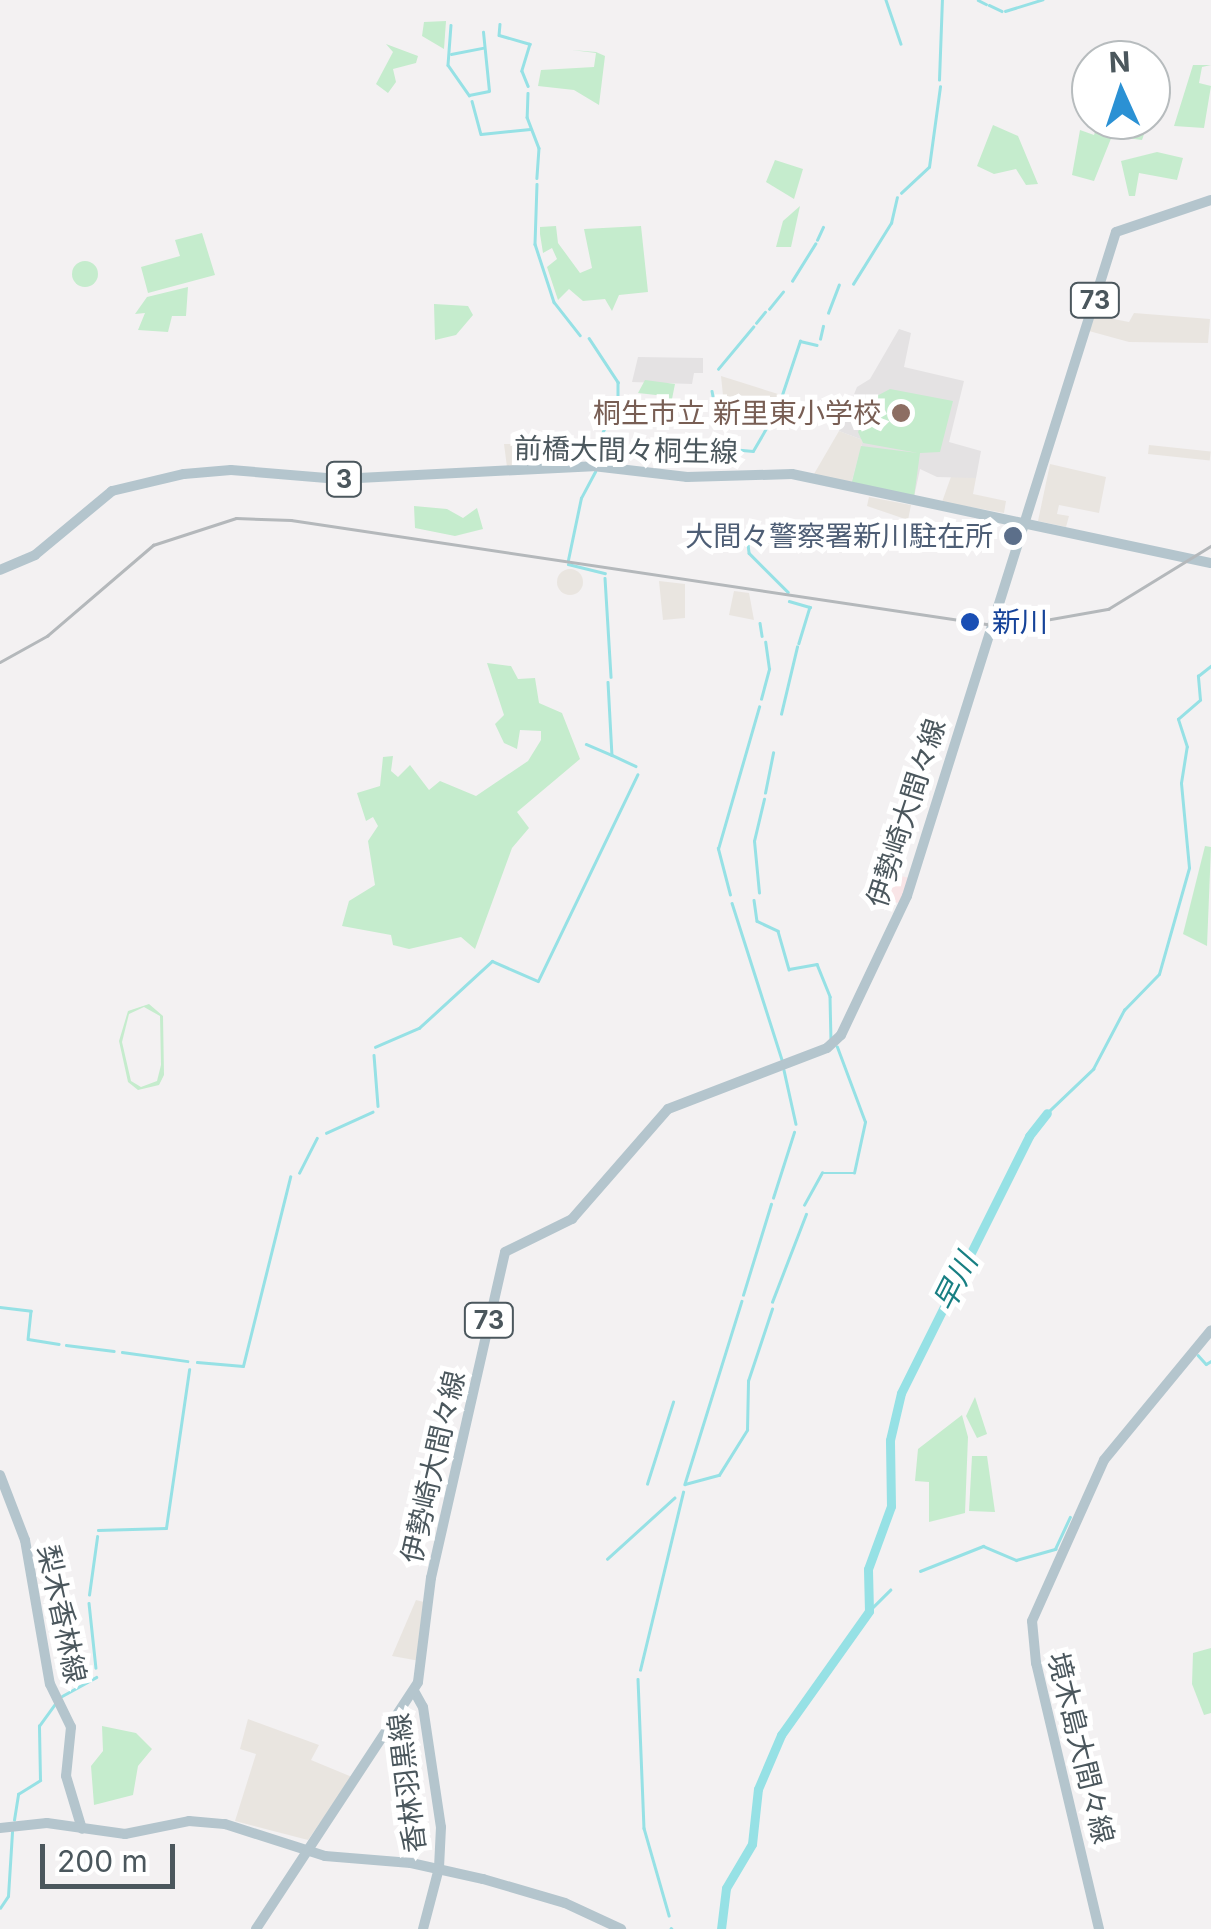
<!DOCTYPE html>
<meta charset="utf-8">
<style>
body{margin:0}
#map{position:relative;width:1211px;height:1929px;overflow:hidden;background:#f3f1f2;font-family:Inter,"Noto Sans JP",sans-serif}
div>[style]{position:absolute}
.commercial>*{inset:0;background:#e9e5e0;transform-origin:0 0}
.round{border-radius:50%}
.education>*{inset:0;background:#e4e2e3}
.medical>*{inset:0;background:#f9e5e7}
.green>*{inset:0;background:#c5eccd}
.stream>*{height:2.5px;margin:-1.25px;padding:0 1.25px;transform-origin:1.25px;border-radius:1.25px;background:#96e1e5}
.river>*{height:9px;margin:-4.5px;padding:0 4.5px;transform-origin:4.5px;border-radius:4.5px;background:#96e1e5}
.major>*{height:10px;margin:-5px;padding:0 5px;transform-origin:5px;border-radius:5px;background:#b4c5cd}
.rail>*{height:2.5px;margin:-1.25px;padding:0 1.25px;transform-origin:1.25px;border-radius:1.25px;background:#b4b8bb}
.dots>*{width:28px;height:28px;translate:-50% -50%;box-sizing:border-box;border:5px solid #fff;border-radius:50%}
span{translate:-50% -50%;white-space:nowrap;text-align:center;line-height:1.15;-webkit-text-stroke:10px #fff;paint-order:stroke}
.shield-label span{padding:2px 8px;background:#fff;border:2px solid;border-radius:8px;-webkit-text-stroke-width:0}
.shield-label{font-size:25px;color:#4b575d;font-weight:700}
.education-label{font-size:28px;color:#785e54}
.right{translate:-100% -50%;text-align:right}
.street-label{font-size:28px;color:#4b575d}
.service-label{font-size:28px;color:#4e5e75}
.transit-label{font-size:28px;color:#164399}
.left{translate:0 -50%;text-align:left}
.water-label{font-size:30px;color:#187f83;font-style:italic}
.north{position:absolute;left:1071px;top:40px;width:100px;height:100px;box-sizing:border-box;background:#fff;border:2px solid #b7bcbe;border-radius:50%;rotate:357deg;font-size:28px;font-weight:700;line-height:40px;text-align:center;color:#4b575d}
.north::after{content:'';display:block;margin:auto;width:35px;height:45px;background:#2b91d4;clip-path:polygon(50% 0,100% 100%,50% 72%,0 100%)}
.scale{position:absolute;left:40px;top:1844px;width:135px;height:45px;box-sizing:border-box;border:5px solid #4b575d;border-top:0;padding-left:12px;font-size:30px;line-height:35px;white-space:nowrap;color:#4b575d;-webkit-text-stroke:8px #fff;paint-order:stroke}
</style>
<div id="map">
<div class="commercial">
<div style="clip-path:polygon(1134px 313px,1210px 319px,1208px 343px,1129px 342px,1089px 331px,1093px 315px,1129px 322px)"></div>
<div style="clip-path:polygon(721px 376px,778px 394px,775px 413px,761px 430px,726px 424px)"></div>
<div style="clip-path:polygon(839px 431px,863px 440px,851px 484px,814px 474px)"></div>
<div style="clip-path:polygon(504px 444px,532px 444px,554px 451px,547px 465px,507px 467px)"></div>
<div style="left:1149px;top:445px;width:62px;height:9px;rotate:6deg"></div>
<div style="clip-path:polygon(1050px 464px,1106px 477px,1099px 513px,1059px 505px,1057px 514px,1069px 516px,1066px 527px,1038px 521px)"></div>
<div style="clip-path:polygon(952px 474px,976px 478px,973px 494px,1006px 501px,1004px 513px,942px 502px)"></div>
<div style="clip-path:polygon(869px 497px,911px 505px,908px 520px,867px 506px)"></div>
<div class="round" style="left:557px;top:569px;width:26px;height:26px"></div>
<div style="clip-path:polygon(659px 581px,685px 584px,685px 618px,663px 620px)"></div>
<div style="clip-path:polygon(734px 591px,749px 593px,754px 620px,729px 615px)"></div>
<div style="clip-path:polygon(416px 1600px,424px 1602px,420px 1661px,392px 1656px)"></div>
<div style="clip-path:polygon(248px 1719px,319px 1745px,311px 1760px,352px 1777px,308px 1840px,235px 1821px,256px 1754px,240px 1749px)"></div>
</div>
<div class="education">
<div style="clip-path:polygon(899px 329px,911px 333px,904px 367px,964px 381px,949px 442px,981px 451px,976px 478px,937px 477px,920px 469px,914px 497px,851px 484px,863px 440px,839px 431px,857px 387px,870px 379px)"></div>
<div style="clip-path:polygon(638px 357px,703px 358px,703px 373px,694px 373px,692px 384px,632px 382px)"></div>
</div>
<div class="medical">
<div style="clip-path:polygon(891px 874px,910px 878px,900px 903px,885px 901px)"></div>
</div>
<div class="green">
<div style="clip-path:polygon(446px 21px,444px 49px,422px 36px,424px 22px)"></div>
<div style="clip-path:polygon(386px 44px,418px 56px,416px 63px,393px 69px,396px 82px,388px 93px,376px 84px,393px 52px)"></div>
<div style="clip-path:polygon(572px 50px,596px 52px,605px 56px,599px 105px,574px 90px,538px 86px,541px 70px,594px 67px,596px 53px)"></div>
<div style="clip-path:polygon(1193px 65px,1211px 65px,1202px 67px,1199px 83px,1211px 86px,1204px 128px,1174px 126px)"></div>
<div style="clip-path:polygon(1099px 120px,1148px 123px,1142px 140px,1112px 136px,1094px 181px,1072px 175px,1080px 130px,1094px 135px)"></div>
<div style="clip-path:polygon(993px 125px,1018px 136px,1038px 184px,1026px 185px,1016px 169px,994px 174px,977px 166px)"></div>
<div style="clip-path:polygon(1157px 152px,1183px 158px,1177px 180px,1139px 173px,1135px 196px,1129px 196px,1121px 161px)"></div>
<div style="clip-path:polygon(775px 160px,803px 169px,794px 199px,766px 182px)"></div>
<div style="clip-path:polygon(800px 206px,791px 247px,776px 247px,783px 221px)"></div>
<div style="clip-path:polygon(556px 226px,558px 243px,580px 273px,592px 268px,584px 229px,641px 226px,648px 292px,619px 295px,612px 311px,605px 299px,583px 301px,569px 289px,558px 300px,547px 267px,557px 259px,552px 248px,543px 253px,540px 234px,540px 227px)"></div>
<div style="clip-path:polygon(202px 233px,215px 275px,148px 293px,141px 267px,180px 256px,175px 240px)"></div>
<div class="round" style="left:72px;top:261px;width:26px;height:26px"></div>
<div style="clip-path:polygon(188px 287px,186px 316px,172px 316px,168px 332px,138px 330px,145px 313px,135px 314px,147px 297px)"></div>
<div style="clip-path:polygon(434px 304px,468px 306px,473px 315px,456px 335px,435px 340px)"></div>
<div style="clip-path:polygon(645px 380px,675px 384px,670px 409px,664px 408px,665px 396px,638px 393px)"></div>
<div style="clip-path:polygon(890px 389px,953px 401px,940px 452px,920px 453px,914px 497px,852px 482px,861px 446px,918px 453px,863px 443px,858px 432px,873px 398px)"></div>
<div style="clip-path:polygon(414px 506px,447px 509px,463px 518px,477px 508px,483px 529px,455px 536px,415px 528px)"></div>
<div style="clip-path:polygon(487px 663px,511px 666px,518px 679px,535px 678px,539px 703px,562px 713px,580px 759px,517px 812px,529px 828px,512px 848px,475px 949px,461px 937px,409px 949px,393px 945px,391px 935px,342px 926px,349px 901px,375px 885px,368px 841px,378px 826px,373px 817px,366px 821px,357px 793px,380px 786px,383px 757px,393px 756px,391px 771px,398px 777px,410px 765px,429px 790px,440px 781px,476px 796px,528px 761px,541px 740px,541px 731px,520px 730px,517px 749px,504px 743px,495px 724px,504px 715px)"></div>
<div style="clip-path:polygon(1205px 846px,1211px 847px,1207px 946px,1183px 934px)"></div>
<div style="clip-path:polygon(evenodd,149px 1004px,163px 1016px,164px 1075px,159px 1085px,138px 1090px,128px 1082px,119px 1041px,128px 1011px,149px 1004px,144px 1007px,160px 1016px,161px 1065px,157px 1081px,141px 1087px,131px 1081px,122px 1042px,129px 1014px,144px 1007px)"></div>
<div style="clip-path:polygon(975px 1397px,987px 1434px,977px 1438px,966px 1416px)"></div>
<div style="clip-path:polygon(962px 1415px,968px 1437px,965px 1513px,929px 1522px,929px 1482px,915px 1481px,918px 1449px)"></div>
<div style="clip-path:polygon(972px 1456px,987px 1456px,995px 1512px,969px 1511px)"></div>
<div style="clip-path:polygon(1211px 1648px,1211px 1713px,1204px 1715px,1192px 1684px,1193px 1653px)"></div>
<div style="clip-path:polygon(102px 1726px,136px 1733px,152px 1749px,138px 1766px,133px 1795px,94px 1805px,91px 1766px,103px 1751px)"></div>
</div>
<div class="stream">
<div style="left:886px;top:0;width:46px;rotate:71.2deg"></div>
<div style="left:978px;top:0;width:9px;rotate:27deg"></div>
<div style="left:989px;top:5px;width:14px;rotate:25deg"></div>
<div style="left:1005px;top:11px;width:39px;rotate:-17deg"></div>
<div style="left:500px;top:24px;width:11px;rotate:95deg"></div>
<div style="left:499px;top:35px;width:32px;rotate:16deg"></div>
<div style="left:530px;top:44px;width:28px;rotate:107deg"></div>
<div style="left:522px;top:71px;width:16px;rotate:68deg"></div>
<div style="left:451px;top:25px;width:40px;rotate:94.3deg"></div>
<div style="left:448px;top:65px;width:37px;rotate:55deg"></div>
<div style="left:469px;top:95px;width:20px;rotate:-11deg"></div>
<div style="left:489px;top:91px;width:59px;rotate:-95.8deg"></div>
<div style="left:451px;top:54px;width:33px;rotate:-11deg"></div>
<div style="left:939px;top:80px;width:80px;rotate:-87.9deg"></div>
<div style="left:528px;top:93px;width:24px;rotate:92deg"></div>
<div style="left:527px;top:117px;width:33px;rotate:69deg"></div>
<div style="left:539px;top:148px;width:30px;rotate:94deg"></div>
<div style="left:472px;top:101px;width:34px;rotate:75deg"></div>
<div style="left:481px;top:134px;width:49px;rotate:-5.8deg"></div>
<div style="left:537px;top:184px;width:60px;rotate:91.9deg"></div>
<div style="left:535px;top:244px;width:61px;rotate:71.9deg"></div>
<div style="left:554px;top:302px;width:42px;rotate:51.8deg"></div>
<div style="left:901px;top:193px;width:38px;rotate:-43deg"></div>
<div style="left:929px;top:167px;width:81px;rotate:-82.2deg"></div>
<div style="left:817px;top:240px;width:14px;rotate:-65deg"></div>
<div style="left:792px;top:281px;width:44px;rotate:-58.1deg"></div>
<div style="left:853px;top:284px;width:72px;rotate:-58.1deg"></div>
<div style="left:891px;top:223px;width:26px;rotate:-77deg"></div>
<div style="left:769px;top:309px;width:22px;rotate:-51deg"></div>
<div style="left:828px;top:313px;width:30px;rotate:-69deg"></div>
<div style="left:756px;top:323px;width:14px;rotate:-51deg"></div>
<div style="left:589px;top:338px;width:53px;rotate:56.6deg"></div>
<div style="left:618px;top:382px;width:19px;rotate:90deg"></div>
<div style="left:618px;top:401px;width:49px;rotate:115.5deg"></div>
<div style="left:820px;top:339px;width:13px;rotate:-77deg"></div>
<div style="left:718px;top:369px;width:55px;rotate:-50.2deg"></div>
<div style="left:712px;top:391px;width:5px;rotate:79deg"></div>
<div style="left:782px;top:395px;width:57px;rotate:-71.6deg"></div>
<div style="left:800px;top:341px;width:17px;rotate:13deg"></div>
<div style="left:731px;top:449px;width:22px;rotate:5deg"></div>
<div style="left:753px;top:451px;width:52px;rotate:-60deg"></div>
<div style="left:747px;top:536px;width:17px;rotate:83deg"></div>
<div style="left:749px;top:553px;width:55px;rotate:45deg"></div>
<div style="left:568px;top:560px;width:63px;rotate:-78.2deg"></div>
<div style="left:581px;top:498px;width:30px;rotate:-62deg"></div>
<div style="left:568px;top:564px;width:38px;rotate:14deg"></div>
<div style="left:605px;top:578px;width:99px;rotate:86.5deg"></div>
<div style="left:789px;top:601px;width:22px;rotate:16deg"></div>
<div style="left:810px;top:607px;width:38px;rotate:107deg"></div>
<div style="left:760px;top:623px;width:13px;rotate:81deg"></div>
<div style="left:608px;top:682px;width:73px;rotate:86.9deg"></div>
<div style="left:612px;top:755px;width:26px;rotate:25deg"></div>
<div style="left:761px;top:699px;width:31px;rotate:-75deg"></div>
<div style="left:769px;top:669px;width:27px;rotate:-98deg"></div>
<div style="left:781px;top:714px;width:69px;rotate:-76.6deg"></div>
<div style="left:586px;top:744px;width:28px;rotate:23deg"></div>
<div style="left:765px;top:793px;width:41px;rotate:-78.7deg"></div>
<div style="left:759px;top:893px;width:52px;rotate:-95.5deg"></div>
<div style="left:754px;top:841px;width:43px;rotate:-76.6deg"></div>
<div style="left:730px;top:895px;width:48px;rotate:-104.6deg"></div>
<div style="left:718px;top:849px;width:148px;rotate:-73.9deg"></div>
<div style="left:754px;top:900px;width:21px;rotate:82deg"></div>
<div style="left:757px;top:921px;width:23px;rotate:25deg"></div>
<div style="left:778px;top:931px;width:40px;rotate:74deg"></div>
<div style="left:789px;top:969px;width:28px;rotate:-10deg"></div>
<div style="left:817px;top:964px;width:35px;rotate:68deg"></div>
<div style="left:830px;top:997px;width:43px;rotate:88.7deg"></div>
<div style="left:732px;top:903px;width:165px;rotate:72.3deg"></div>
<div style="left:375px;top:1047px;width:48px;rotate:-23.4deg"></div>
<div style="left:419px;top:1028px;width:99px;rotate:-42.5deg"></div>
<div style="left:492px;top:961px;width:50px;rotate:23.5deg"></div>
<div style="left:538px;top:981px;width:229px;rotate:-64.3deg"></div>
<div style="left:374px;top:1055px;width:51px;rotate:85.5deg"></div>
<div style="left:784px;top:1070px;width:55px;rotate:77.5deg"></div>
<div style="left:1047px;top:1113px;width:64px;rotate:-43.7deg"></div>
<div style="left:1093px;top:1069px;width:67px;rotate:-62.3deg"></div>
<div style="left:1124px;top:1010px;width:50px;rotate:-45.8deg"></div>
<div style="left:1159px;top:974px;width:110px;rotate:-74.2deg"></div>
<div style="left:1189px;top:868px;width:85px;rotate:-95.4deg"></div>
<div style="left:1181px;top:783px;width:36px;rotate:-81deg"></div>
<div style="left:1187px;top:747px;width:29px;rotate:-108deg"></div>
<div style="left:1178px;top:719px;width:29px;rotate:-41deg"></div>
<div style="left:1200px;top:700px;width:24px;rotate:-95deg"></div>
<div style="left:1198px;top:676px;width:16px;rotate:-38deg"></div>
<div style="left:326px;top:1133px;width:51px;rotate:-24.5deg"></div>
<div style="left:299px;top:1173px;width:39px;rotate:-63deg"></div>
<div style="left:773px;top:1198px;width:69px;rotate:-72.3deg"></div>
<div style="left:804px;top:1205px;width:37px;rotate:-61deg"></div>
<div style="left:822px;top:1173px;width:32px"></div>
<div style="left:854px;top:1173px;width:52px;rotate:-77.8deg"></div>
<div style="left:865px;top:1122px;width:80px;rotate:-110.5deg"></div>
<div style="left:743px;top:1295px;width:95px;rotate:-72.9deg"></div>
<div style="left:742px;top:1301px;width:192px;rotate:107.3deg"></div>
<div style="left:685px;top:1484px;width:35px;rotate:-15deg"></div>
<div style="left:719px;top:1475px;width:53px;rotate:-58.1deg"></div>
<div style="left:747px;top:1430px;width:49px;rotate:-88.8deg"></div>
<div style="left:748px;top:1381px;width:76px;rotate:-71.6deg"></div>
<div style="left:772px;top:1302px;width:94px;rotate:-68.9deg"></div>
<div style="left:0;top:1307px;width:31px;rotate:7deg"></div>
<div style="left:31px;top:1311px;width:28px;rotate:96deg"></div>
<div style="left:28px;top:1339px;width:31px;rotate:9deg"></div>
<div style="left:66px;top:1345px;width:48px;rotate:7.1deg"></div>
<div style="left:122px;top:1352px;width:66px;rotate:7.9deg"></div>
<div style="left:1198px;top:1355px;width:12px;rotate:48deg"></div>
<div style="left:1206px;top:1364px;width:6px;rotate:-31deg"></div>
<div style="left:197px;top:1362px;width:46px;rotate:5deg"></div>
<div style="left:243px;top:1366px;width:195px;rotate:-76deg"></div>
<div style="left:647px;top:1484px;width:86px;rotate:-72.4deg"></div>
<div style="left:98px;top:1530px;width:68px;rotate:-1.7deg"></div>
<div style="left:166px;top:1528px;width:160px;rotate:-81.7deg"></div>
<div style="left:607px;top:1559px;width:91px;rotate:-42.3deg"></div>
<div style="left:920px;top:1571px;width:68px;rotate:-21.6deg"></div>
<div style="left:983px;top:1546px;width:36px;rotate:23deg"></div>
<div style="left:1016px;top:1560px;width:41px;rotate:-15.8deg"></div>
<div style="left:1055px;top:1549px;width:35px;rotate:-65deg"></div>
<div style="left:89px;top:1595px;width:59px;rotate:-82.1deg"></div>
<div style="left:89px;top:1603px;width:65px;rotate:83.9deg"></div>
<div style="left:869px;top:1611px;width:30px;rotate:-45deg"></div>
<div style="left:640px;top:1670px;width:183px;rotate:-76.4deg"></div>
<div style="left:638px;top:1679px;width:149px;rotate:87.7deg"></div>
<div style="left:644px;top:1828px;width:91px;rotate:74deg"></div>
<div style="left:62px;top:1696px;width:39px;rotate:-29deg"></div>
<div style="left:14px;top:1820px;width:26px;rotate:-81deg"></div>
<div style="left:18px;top:1794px;width:26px;rotate:-32deg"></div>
<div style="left:40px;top:1780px;width:54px;rotate:-91.1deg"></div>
<div style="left:39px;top:1726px;width:26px;rotate:-54deg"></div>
<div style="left:0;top:1908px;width:14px;rotate:-56deg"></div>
<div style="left:8px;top:1896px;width:64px;rotate:-86.4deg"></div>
<div style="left:671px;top:1928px;width:1px;rotate:45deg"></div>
</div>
<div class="river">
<div style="left:721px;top:1929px;width:41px;rotate:-83deg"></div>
<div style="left:726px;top:1888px;width:51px;rotate:-59.4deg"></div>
<div style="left:752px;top:1844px;width:55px;rotate:-83.8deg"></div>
<div style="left:758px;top:1789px;width:59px;rotate:-66.9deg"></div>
<div style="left:781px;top:1735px;width:152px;rotate:-54.6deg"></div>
<div style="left:869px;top:1611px;width:42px;rotate:-91.4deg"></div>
<div style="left:868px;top:1569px;width:67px;rotate:-69.9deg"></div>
<div style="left:891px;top:1506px;width:66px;rotate:-90.9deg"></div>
<div style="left:890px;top:1440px;width:48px;rotate:-76.8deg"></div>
<div style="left:901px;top:1393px;width:287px;rotate:-63.5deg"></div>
<div style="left:1029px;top:1136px;width:29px;rotate:-52deg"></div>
</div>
<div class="major">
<div style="left:0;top:570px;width:38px;rotate:-23deg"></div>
<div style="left:35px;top:555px;width:100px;rotate:-39.7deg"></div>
<div style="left:112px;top:491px;width:74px;rotate:-13.3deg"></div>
<div style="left:184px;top:474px;width:47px;rotate:-4.9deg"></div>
<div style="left:231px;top:470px;width:108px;rotate:4.8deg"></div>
<div style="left:339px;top:479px;width:254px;rotate:-2.9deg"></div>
<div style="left:593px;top:466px;width:95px;rotate:6.7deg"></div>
<div style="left:687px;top:477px;width:105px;rotate:-1.6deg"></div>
<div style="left:792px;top:474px;width:428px;rotate:12deg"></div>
<div style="left:0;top:1475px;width:70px;rotate:69deg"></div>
<div style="left:25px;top:1540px;width:146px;rotate:80.2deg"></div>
<div style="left:50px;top:1684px;width:48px;rotate:64deg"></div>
<div style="left:71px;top:1727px;width:49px;rotate:95.8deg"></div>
<div style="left:66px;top:1776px;width:55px;rotate:73.2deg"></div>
<div style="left:414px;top:1691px;width:18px;rotate:61deg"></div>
<div style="left:423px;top:1707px;width:121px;rotate:81.5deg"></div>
<div style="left:441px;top:1827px;width:41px;rotate:92.8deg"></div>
<div style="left:439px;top:1868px;width:63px;rotate:104.7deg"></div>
<div style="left:0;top:1828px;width:47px;rotate:-6.1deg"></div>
<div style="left:47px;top:1823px;width:79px;rotate:8deg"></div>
<div style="left:125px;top:1834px;width:65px;rotate:-11.5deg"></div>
<div style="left:189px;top:1821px;width:36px;rotate:5deg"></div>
<div style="left:225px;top:1824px;width:105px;rotate:17.7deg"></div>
<div style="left:325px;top:1856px;width:86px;rotate:4.7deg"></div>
<div style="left:411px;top:1863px;width:74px;rotate:12.5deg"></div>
<div style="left:483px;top:1879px;width:85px;rotate:16.3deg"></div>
<div style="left:565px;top:1903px;width:62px;rotate:24.9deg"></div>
<div style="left:256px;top:1929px;width:295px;rotate:-56.7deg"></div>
<div style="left:418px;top:1682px;width:105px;rotate:-82.9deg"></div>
<div style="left:431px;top:1578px;width:334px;rotate:-77.2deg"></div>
<div style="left:505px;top:1252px;width:75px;rotate:-26.2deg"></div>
<div style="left:572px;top:1219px;width:146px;rotate:-48.9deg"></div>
<div style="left:668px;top:1109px;width:170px;rotate:-21deg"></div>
<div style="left:827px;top:1048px;width:19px;rotate:-43deg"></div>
<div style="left:841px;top:1035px;width:154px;rotate:-64.6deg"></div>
<div style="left:907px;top:896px;width:696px;rotate:-72.53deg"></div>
<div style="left:1116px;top:232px;width:100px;rotate:-18.6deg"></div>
<div style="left:1099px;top:1929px;width:273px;rotate:-103.3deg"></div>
<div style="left:1036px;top:1663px;width:42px;rotate:-95.4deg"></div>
<div style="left:1032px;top:1621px;width:176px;rotate:-65.9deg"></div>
<div style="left:1104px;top:1460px;width:168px;rotate:-50.5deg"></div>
</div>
<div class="rail">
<div style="left:0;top:662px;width:54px;rotate:-29deg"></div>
<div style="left:47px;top:636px;width:140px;rotate:-40.6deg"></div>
<div style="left:153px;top:545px;width:87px;rotate:-18deg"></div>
<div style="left:236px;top:518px;width:55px;rotate:2.1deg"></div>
<div style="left:291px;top:520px;width:723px;rotate:8.51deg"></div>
<div style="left:1006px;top:627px;width:104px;rotate:-10deg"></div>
<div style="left:1108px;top:609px;width:121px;rotate:-31.5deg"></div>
</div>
<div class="dots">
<div style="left:901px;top:413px;background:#8d6e63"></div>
<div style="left:1013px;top:536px;background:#5c6f8a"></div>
<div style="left:970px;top:622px;background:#1a4fb4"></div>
</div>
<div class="shield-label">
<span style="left:1095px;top:300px">73</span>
<span style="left:344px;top:479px">3</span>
<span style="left:489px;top:1320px">73</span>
</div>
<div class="education-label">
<span class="right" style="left:881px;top:413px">桐生市立 新里東小学校</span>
</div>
<div class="street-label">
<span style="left:626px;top:450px;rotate:1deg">前橋大間々桐生線</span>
<span style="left:906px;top:813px;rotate:-72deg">伊勢崎大間々線</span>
<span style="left:433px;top:1467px;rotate:-77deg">伊勢崎大間々線</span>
<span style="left:62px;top:1614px;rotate:78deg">梨木香林線</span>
<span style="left:1081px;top:1748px;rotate:76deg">境木島大間々線</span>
<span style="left:407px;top:1783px;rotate:-97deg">香林羽黒線</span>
</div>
<div class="service-label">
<span class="right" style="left:993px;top:536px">大間々警察署新川駐在所</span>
</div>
<div class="transit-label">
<span class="left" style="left:992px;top:622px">新川</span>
</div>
<div class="water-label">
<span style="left:955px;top:1282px;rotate:-63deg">早川</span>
</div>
<div class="north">N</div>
<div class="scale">200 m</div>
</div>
